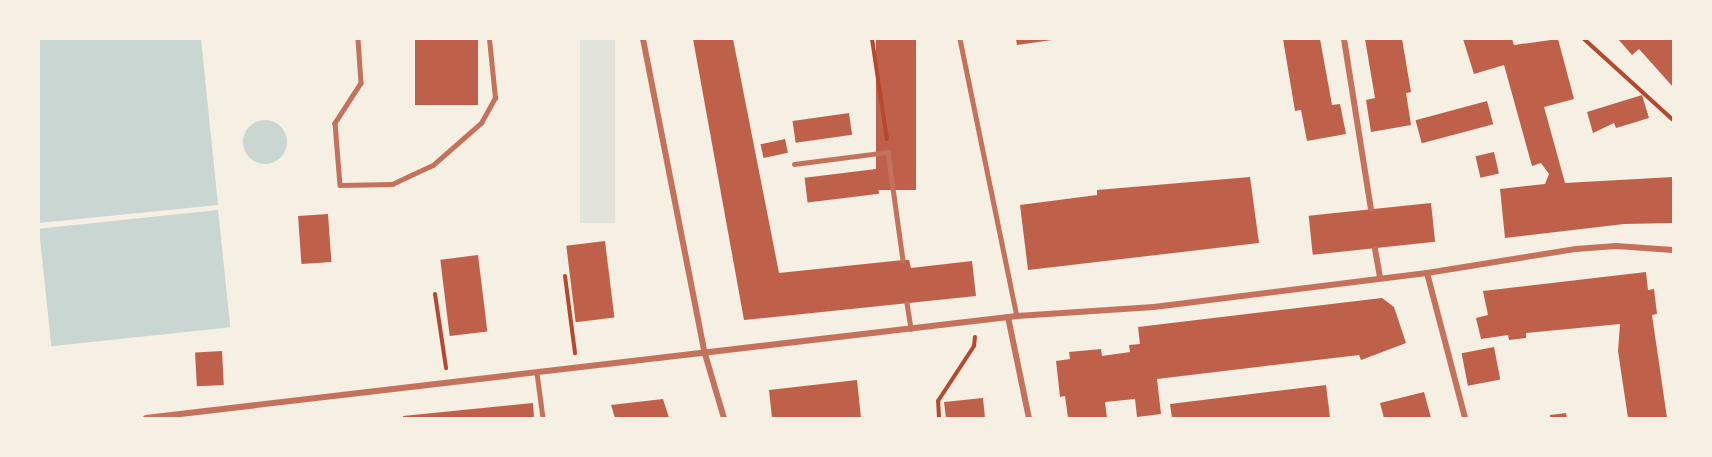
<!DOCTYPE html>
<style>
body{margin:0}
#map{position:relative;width:1712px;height:457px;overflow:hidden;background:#f6efe4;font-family:Signika,sans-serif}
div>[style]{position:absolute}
.green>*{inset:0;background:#e2e4dc;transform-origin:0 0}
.water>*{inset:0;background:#c9d6d2;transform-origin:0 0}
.round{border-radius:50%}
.building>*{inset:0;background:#bf614a;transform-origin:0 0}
.path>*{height:4px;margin:-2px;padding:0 2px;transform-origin:2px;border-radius:2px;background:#b5482f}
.service>*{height:4.5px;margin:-2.25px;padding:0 2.25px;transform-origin:2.25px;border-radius:2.25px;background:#c5725c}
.minor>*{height:6px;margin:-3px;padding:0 3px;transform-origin:3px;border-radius:3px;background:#c5725c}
span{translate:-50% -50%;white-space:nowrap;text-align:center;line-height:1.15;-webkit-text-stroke:4.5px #f6efe4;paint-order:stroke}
.frame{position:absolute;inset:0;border:40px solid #f6efe4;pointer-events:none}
</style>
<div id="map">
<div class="green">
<div style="left:580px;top:39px;width:35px;height:184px"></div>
</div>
<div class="water">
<div style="clip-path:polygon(39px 39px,201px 39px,218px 205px,39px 223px)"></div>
<div class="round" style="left:243px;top:120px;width:44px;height:44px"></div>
<div style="left:218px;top:210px;width:118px;height:180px;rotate:84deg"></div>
</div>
<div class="building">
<div style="left:415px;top:39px;width:63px;height:66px"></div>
<div style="clip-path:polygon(693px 39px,733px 39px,779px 273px,903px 260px,909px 260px,911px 268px,972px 261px,976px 296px,744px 320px)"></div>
<div style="left:876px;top:39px;width:40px;height:151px"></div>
<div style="clip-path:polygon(1016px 39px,1052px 39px,1052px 40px,1017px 45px)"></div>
<div style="clip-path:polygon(1283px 39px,1320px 39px,1332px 105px,1340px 104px,1346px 134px,1307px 141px,1301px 110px,1295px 111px)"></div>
<div style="clip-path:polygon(1365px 39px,1402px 39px,1411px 92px,1406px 93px,1411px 125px,1371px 132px,1366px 100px,1375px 98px)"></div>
<div style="clip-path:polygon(1463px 39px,1512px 39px,1514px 45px,1558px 39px,1574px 99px,1544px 107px,1565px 183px,1673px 177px,1673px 223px,1624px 224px,1505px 238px,1500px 189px,1545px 184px,1549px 174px,1541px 163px,1532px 166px,1504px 65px,1474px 74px)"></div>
<div style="clip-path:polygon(1618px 39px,1673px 39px,1673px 87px,1639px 49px,1632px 55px)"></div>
<div style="clip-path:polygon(1642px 95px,1649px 118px,1616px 128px,1614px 123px,1593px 133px,1587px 112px)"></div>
<div style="left:1487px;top:101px;width:24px;height:74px;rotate:75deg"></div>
<div style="left:849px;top:113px;width:22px;height:57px;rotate:82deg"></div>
<div style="left:785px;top:139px;width:14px;height:25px;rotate:78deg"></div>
<div style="left:1494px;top:152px;width:22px;height:19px;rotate:77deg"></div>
<div style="left:876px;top:169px;width:25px;height:72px;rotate:83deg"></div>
<div style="clip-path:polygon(1250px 177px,1259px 243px,1028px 270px,1020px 205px,1097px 195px,1097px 190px)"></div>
<div style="left:1431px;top:203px;width:39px;height:123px;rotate:84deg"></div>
<div style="left:328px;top:214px;width:48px;height:30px;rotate:86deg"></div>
<div style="left:605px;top:241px;width:77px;height:39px;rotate:83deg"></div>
<div style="left:478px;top:255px;width:77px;height:38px;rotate:83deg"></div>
<div style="clip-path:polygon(1646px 272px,1648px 290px,1654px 289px,1657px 314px,1652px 315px,1667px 418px,1628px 418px,1618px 351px,1620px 324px,1526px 333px,1526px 338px,1509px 340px,1508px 335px,1481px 339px,1476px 318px,1488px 315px,1483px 291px)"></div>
<div style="clip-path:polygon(1382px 298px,1394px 307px,1406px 343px,1361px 360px,1359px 355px,1157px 379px,1161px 414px,1137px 417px,1135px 399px,1105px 402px,1107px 418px,1068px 418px,1065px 396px,1060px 397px,1056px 361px,1070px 359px,1069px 352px,1101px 349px,1102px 356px,1130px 352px,1129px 345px,1140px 344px,1138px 327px)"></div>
<div style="left:1494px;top:347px;width:33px;height:33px;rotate:79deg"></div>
<div style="left:222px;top:351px;width:34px;height:27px;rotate:87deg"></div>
<div style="clip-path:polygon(857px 380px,861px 418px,772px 418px,769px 390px)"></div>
<div style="clip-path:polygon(1326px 385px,1330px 418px,1172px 418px,1170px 404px)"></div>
<div style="clip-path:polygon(1424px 392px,1431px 418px,1384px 418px,1380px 403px)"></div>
<div style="clip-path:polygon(983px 398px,985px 418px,946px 418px,944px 402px)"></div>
<div style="clip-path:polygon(663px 399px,669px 418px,615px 418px,611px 405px)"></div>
<div style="clip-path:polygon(533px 403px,534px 418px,403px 418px,403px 416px)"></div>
<div style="clip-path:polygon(1566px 413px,1567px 418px,1550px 418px,1550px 415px)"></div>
</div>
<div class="path">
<div style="left:872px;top:39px;width:101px;rotate:81.5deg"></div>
<div style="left:1584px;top:39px;width:120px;rotate:42.3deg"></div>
<div style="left:565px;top:276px;width:78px;rotate:82.6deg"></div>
<div style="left:435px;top:294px;width:75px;rotate:81.5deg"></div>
<div style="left:939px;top:418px;width:17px;rotate:-93deg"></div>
<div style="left:938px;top:401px;width:66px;rotate:-56.8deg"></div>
<div style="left:974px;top:346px;width:9px;rotate:-84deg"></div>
</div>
<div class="service">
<div style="left:358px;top:39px;width:44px;rotate:86.1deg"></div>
<div style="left:361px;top:83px;width:48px;rotate:123deg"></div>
<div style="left:335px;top:123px;width:62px;rotate:85.4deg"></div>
<div style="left:340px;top:185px;width:52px;rotate:-1.1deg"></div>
<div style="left:392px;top:184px;width:45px;rotate:-24.9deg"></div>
<div style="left:433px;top:165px;width:64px;rotate:-41.2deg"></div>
<div style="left:481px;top:123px;width:29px;rotate:-61deg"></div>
<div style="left:495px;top:98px;width:59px;rotate:-95.8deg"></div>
<div style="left:960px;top:39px;width:283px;rotate:78.4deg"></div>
<div style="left:794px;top:164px;width:95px;rotate:-7.3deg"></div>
<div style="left:888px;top:152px;width:109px;rotate:82.1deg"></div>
<div style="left:907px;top:303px;width:26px;rotate:81deg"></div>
<div style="left:537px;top:373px;width:45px;rotate:82.4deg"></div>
</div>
<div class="minor">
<div style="left:643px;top:39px;width:321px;rotate:78.9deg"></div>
<div style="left:705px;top:354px;width:67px;rotate:73.5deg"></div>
<div style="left:1344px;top:39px;width:172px;rotate:81deg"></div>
<div style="left:1375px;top:249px;width:28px;rotate:80deg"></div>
<div style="left:1427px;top:273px;width:150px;rotate:75.3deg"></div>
<div style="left:1008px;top:317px;width:103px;rotate:78.3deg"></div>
<div style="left:146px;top:418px;width:877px;rotate:-6.68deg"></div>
<div style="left:1017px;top:316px;width:137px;rotate:-3.8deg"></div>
<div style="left:1154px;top:307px;width:275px;rotate:-7.1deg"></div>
<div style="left:1427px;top:273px;width:151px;rotate:-9.2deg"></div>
<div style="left:1576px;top:249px;width:40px;rotate:-4.3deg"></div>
<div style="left:1616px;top:246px;width:57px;rotate:4deg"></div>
</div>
<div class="frame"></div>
</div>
